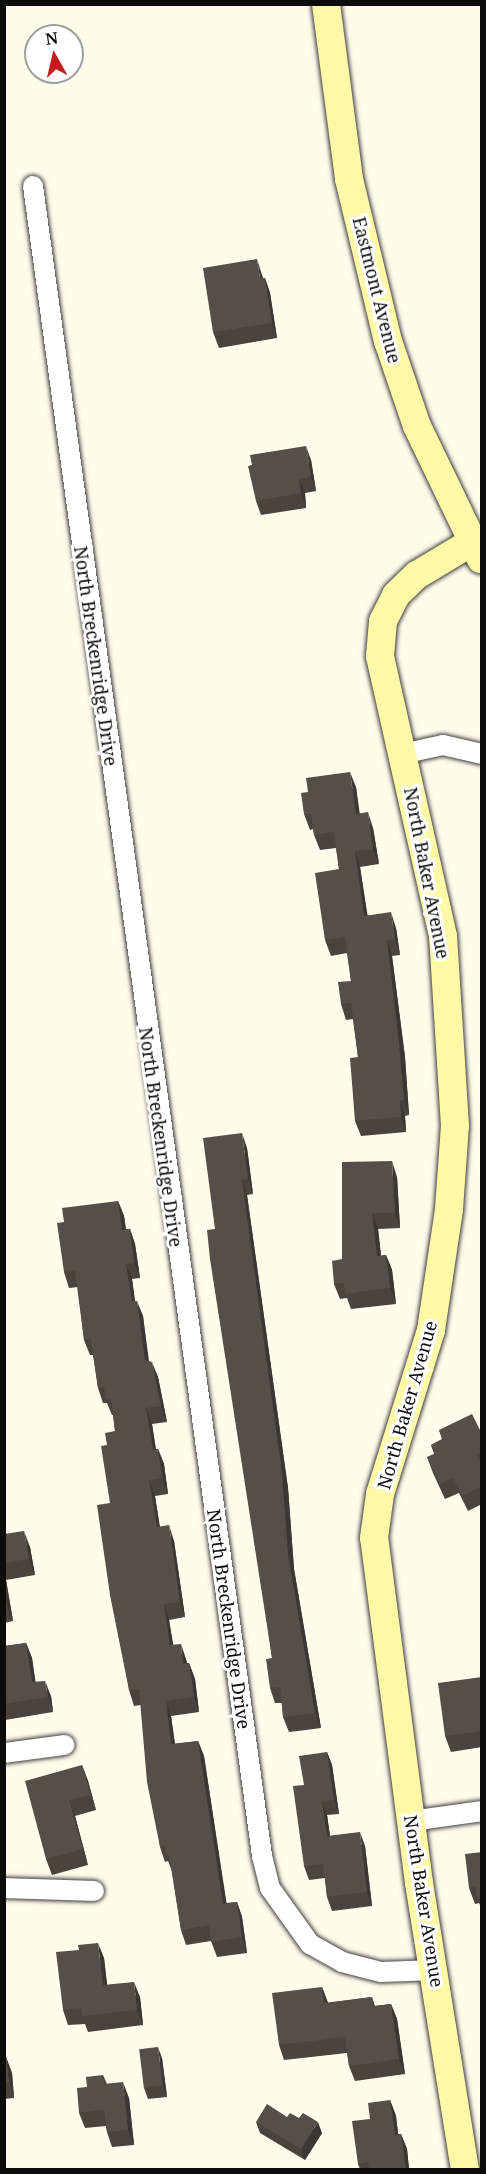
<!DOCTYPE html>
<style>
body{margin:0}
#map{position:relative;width:486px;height:2174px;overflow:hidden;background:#fffcec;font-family:"Noto Serif",serif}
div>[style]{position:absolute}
.roads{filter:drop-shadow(0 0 2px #3f3f3f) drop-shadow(0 0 2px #3f3f3f)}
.minor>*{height:20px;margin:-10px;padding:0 10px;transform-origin:10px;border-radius:10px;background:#fff}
.secondary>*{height:28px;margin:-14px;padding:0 14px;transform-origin:14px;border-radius:14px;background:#fff9a7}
.wall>*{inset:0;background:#4a433e}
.shaded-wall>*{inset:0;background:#3c3732}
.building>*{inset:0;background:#564e48;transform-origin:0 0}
span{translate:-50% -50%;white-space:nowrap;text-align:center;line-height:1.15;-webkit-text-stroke:6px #fff;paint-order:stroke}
.street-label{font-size:18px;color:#0c0c0c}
.frame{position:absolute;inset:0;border:6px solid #0c0c0c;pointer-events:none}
.north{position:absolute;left:24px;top:24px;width:60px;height:60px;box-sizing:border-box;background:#fff;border:2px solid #9e9e9e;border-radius:50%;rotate:352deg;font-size:16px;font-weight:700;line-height:24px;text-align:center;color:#0c0c0c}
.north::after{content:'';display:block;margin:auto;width:21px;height:27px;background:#c61b1c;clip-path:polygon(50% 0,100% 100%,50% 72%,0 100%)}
</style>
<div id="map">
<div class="roads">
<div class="minor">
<div style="left:33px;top:186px;width:1686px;rotate:82.19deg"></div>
<div style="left:262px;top:1856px;width:33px;rotate:76deg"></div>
<div style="left:270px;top:1888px;width:69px;rotate:54.5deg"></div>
<div style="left:310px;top:1944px;width:37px;rotate:29deg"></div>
<div style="left:342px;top:1962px;width:40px;rotate:14.4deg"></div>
<div style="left:381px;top:1972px;width:55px;rotate:-2.1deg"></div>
<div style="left:402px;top:754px;width:42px;rotate:-12.4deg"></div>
<div style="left:443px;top:745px;width:40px;rotate:13deg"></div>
<div style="left:4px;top:1753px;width:61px;rotate:-7.6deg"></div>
<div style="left:411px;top:1821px;width:72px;rotate:-8deg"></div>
<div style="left:4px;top:1888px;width:90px;rotate:1.9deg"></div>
</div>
<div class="secondary">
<div style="left:326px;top:4px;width:177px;rotate:82.5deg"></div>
<div style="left:349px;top:179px;width:167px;rotate:76.5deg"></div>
<div style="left:388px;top:341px;width:90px;rotate:71.2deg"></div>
<div style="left:417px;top:426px;width:148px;rotate:64.3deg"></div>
<div style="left:465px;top:2170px;width:291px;rotate:-99.1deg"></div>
<div style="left:419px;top:1883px;width:348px;rotate:-97.4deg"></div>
<div style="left:374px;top:1538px;width:44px;rotate:-82.2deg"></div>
<div style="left:380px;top:1494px;width:172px;rotate:-72.7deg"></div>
<div style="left:431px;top:1330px;width:122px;rotate:-81.5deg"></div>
<div style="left:449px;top:1209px;width:83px;rotate:-85.9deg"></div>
<div style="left:455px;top:1126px;width:190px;rotate:-93.6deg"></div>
<div style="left:443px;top:936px;width:287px;rotate:-102.7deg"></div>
<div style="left:380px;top:656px;width:35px;rotate:-85deg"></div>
<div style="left:383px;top:621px;width:29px;rotate:-63deg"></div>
<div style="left:396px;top:595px;width:29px;rotate:-44deg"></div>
<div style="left:417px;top:575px;width:64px;rotate:-31deg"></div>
</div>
</div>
<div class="wall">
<div style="clip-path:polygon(262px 275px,263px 278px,265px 278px,270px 293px,277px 338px,219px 348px,213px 332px)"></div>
<div style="clip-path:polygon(311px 460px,316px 491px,305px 493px,306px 508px,261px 515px,256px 501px)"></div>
<div style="clip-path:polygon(356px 787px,359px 814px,373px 828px,379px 864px,360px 867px,367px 915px,396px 928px,400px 955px,392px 956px,405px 1057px,409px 1115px,405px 1116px,406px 1132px,361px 1136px,355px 1121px,358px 1057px,353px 1019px,346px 1020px,341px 1004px,351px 981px,347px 953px,331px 956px,325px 940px,339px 869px,336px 848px,320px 850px,314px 835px,313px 829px,310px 830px,304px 814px)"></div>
<div style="clip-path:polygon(247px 1148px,253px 1194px,247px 1195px,288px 1488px,294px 1569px,321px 1728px,289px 1732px,283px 1717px,282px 1703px,275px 1703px,270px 1688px,272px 1658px,215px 1229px)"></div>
<div style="clip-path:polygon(342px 1162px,397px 1177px,400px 1228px,378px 1229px,381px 1256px,386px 1255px,392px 1270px,396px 1304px,351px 1309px,347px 1298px,340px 1299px,334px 1284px,342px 1259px)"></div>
<div style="clip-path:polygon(118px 1201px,124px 1216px,126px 1229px,130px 1229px,135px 1244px,140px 1278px,132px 1279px,135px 1301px,143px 1316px,149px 1361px,158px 1377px,167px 1422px,152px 1424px,156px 1449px,158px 1449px,164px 1464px,168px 1494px,155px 1496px,160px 1527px,174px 1541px,185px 1617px,169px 1620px,173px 1645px,186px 1659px,187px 1663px,189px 1663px,195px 1679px,199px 1712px,171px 1716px,175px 1744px,198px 1741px,204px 1756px,226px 1903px,237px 1902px,242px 1917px,247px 1953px,217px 1957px,211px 1941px,186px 1945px,181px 1930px,172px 1871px,168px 1861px,165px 1862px,160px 1847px,141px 1705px,134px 1706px,129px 1690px,110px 1503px,107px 1445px,115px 1431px,113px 1415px,112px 1415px,107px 1403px,103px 1403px,98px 1388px,93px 1355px,90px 1355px,84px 1340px,78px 1287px,69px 1288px,64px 1272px,64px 1222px)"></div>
<div style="clip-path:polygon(439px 1430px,482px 1434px,482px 1504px,468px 1511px,459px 1493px,445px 1499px,433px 1473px,427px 1457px,434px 1454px,431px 1445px,442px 1439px)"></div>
<div style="clip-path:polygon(4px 1534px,30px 1547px,35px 1575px,6px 1580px,13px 1621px,4px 1623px)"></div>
<div style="clip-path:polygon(26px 1643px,32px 1658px,35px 1682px,51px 1696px,53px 1712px,5px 1720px,4px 1718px,4px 1646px)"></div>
<div style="clip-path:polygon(482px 1677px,482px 1747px,451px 1752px,445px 1736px)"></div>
<div style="clip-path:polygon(327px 1752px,332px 1765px,339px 1814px,327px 1815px,330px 1836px,365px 1846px,372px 1906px,332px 1911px,327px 1897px,325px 1878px,309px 1880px,304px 1866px,304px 1785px)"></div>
<div style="clip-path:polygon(82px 1765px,88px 1781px,96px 1810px,75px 1816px,88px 1865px,52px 1875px,46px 1859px)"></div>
<div style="clip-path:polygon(482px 1852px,482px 1910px,479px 1903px,475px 1904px,469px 1888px)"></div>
<div style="clip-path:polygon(104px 1958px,107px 1985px,140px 1997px,143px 2025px,88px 2032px,85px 2024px,68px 2025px,63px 2010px)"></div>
<div style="clip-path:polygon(322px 1987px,328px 2003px,372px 1997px,375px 2006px,391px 2004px,397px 2019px,405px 2074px,355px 2081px,349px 2066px,347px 2053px,284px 2060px,279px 2045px)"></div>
<div style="clip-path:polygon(4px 2057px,6px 2057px,12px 2073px,14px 2098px,4px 2099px)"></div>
<div style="clip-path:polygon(162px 2058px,167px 2097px,148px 2099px,144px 2088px)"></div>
<div style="clip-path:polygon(103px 2075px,107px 2084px,129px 2098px,134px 2145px,112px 2147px,107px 2132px,106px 2126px,85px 2128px,79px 2113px,87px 2087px)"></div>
<div style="clip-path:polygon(390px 2100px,396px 2116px,398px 2134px,401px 2134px,407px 2149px,409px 2169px,360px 2169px,358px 2164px,370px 2119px)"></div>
<div style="clip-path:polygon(287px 2117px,322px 2133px,305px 2160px,260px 2133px,256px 2122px)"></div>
</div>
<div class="shaded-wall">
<div style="clip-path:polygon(257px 259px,262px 275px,265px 294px,260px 278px)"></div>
<div style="clip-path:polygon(265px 278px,270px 293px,277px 338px,272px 323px)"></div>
<div style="clip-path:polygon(306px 446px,311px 460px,316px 491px,311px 477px)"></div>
<div style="clip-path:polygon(299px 479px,305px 493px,306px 508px,301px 493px)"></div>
<div style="clip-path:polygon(350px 772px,356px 787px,362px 829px,356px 814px)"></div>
<div style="clip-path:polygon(368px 812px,373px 828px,379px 864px,373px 849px)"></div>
<div style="clip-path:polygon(355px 851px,360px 867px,370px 931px,364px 916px)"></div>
<div style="clip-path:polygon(391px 912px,396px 928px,400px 955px,395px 939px)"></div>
<div style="clip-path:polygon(387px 940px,392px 956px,405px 1057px,409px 1115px,404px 1100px)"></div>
<div style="clip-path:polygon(400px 1100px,405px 1116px,406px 1132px,401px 1117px)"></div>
<div style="clip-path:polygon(242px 1133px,247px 1148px,253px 1194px,248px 1179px)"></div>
<div style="clip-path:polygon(392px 1161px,397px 1177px,400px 1228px,395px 1213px)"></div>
<div style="clip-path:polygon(242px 1180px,247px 1195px,288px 1488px,294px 1569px,321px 1728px,315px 1713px,288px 1554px)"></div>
<div style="clip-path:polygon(118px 1201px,124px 1216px,128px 1245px,122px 1230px)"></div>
<div style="clip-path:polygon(372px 1213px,378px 1229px,383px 1272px,377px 1256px)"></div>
<div style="clip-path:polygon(130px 1229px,135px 1244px,140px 1278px,134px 1263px)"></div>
<div style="clip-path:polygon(386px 1255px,392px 1270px,396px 1304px,390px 1288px)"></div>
<div style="clip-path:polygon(126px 1264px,132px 1279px,137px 1317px,132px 1301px)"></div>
<div style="clip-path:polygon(137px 1301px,143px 1316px,150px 1375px,145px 1360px)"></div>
<div style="clip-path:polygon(152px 1362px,158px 1377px,167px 1422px,161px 1406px)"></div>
<div style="clip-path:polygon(146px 1408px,152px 1424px,158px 1465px,153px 1450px)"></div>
<div style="clip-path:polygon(158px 1449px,164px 1464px,168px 1494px,162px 1478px)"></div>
<div style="clip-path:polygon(149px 1480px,155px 1496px,162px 1543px,157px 1527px)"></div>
<div style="clip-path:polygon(169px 1525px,174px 1541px,185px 1617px,180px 1602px)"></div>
<div style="clip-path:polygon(24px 1531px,30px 1547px,35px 1575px,29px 1559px)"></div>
<div style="clip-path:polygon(4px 1575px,6px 1580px,13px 1621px,7px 1606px,4px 1589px)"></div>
<div style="clip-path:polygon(164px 1604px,169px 1620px,176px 1661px,170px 1645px)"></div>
<div style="clip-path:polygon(26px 1643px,32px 1658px,38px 1698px,32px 1682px)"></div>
<div style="clip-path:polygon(181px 1644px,186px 1659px,189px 1679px,183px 1664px)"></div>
<div style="clip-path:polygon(189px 1663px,195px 1679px,199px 1712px,194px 1697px)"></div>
<div style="clip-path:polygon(45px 1681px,51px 1696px,53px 1712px,48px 1697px)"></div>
<div style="clip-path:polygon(166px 1701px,171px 1716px,177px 1760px,171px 1744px)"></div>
<div style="clip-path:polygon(198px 1741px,204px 1756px,229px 1919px,223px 1904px)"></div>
<div style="clip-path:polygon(327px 1752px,332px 1765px,339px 1814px,334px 1800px)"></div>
<div style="clip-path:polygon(82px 1765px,88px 1781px,96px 1810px,91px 1795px)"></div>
<div style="clip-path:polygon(69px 1800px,75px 1816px,88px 1865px,83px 1849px)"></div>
<div style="clip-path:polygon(322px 1802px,327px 1815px,332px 1850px,327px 1836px)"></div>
<div style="clip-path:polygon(360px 1832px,365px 1846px,372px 1906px,367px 1892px)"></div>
<div style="clip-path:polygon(237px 1902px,242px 1917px,247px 1953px,242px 1937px)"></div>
<div style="clip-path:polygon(98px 1943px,104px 1958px,109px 2001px,103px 1985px)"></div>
<div style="clip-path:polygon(134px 1982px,140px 1997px,143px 2025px,137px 2010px)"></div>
<div style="clip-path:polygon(322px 1987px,328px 2003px,324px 2003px)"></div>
<div style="clip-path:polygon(391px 2004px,397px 2019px,405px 2074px,399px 2059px)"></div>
<div style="clip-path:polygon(158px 2047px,162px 2058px,167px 2097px,163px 2086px)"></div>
<div style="clip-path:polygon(6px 2057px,12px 2073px,14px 2098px,9px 2082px)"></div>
<div style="clip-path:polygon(123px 2082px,129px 2098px,134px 2145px,128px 2130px)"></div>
<div style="clip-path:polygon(390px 2100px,396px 2116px,400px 2150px,395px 2135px)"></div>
<div style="clip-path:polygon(318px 2122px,322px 2133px,305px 2160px,301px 2149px)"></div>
<div style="clip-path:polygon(401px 2134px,407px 2149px,409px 2169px,406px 2169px)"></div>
</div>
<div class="building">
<div style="clip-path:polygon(257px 259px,260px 278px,265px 278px,272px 323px,213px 332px,203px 268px)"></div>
<div style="clip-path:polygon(306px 446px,311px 477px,299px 479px,301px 493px,256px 501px,248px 466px,252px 465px,250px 455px)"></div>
<div style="clip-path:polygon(350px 772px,356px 814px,368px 812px,373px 849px,355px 851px,364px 916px,391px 912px,395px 939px,387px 940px,399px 1042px,404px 1100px,400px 1100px,401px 1117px,355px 1121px,350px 1058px,358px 1057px,351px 1003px,341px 1004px,338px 982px,351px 981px,345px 937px,325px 940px,315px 873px,339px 869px,334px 832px,314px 835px,311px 814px,304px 814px,301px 793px,308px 792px,306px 778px)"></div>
<div style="clip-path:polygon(242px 1133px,248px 1179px,242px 1180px,282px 1473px,288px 1554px,315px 1713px,283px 1717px,280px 1687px,270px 1688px,266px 1659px,272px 1658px,210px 1259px,207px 1230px,215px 1229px,203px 1138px)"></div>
<div style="clip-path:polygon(392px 1161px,395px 1213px,372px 1213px,377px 1256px,386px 1255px,390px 1288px,345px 1294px,344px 1283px,334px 1284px,332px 1261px,342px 1259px,342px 1162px)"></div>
<div style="clip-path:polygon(118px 1201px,122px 1230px,130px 1229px,134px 1263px,126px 1264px,132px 1301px,137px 1301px,145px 1360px,152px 1362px,161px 1406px,146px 1408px,153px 1450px,158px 1449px,162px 1478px,149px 1480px,157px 1527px,169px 1525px,180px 1602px,164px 1604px,170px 1645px,181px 1644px,183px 1664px,189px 1663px,194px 1697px,166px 1701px,171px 1744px,198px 1741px,223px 1904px,237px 1902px,242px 1937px,211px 1942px,209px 1925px,181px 1930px,169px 1855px,166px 1856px,165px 1846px,160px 1847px,147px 1782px,139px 1689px,129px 1690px,110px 1595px,97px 1505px,110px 1503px,101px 1446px,107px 1445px,105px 1433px,115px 1431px,111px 1399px,106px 1400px,104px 1387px,98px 1388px,91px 1339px,84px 1340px,75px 1271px,64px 1272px,57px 1223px,64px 1222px,62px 1208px)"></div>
<div style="clip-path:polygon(472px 1414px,482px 1434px,482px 1452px,476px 1454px,482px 1465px,482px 1486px,462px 1496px,453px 1477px,440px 1484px,427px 1457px,435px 1454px,431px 1445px,443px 1439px,439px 1430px)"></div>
<div style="clip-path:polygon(24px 1531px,29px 1559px,4px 1563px,4px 1534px)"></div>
<div style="clip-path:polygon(4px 1589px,7px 1606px,4px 1606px)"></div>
<div style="clip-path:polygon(26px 1643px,32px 1682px,45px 1681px,48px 1697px,4px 1704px,4px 1646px)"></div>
<div style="clip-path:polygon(482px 1677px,482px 1731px,445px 1736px,438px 1683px)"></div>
<div style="clip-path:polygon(327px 1752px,334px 1800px,322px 1802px,327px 1836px,360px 1832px,367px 1892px,327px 1897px,323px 1864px,304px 1866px,293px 1786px,304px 1785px,299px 1756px)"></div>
<div style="clip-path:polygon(82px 1765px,91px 1795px,69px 1800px,83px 1849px,46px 1859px,25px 1781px)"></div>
<div style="clip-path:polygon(482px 1852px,482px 1898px,477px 1899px,476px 1887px,469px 1888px,465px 1854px)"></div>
<div style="clip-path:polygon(98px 1943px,103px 1985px,134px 1982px,137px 2010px,82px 2016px,81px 2008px,63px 2010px,56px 1952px,79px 1950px,78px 1945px)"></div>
<div style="clip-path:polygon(322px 1987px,324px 2003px,372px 1997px,373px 2006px,391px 2004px,399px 2059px,349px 2066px,345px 2037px,279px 2045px,272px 1993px)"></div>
<div style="left:158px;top:2047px;width:39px;height:19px;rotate:83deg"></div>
<div style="clip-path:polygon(4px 2057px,6px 2057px,9px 2082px,4px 2083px)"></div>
<div style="clip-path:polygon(103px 2075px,104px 2084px,123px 2082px,128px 2130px,107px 2132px,104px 2110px,79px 2113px,77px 2088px,87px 2087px,86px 2077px)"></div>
<div style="clip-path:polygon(390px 2100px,395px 2135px,401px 2134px,406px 2169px,369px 2169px,368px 2162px,358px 2164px,352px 2121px,370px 2119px,368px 2103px)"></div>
<div style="clip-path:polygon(267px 2104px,287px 2117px,290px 2113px,299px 2118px,303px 2113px,318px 2122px,301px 2149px,256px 2122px)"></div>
</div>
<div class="street-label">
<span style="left:377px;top:290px;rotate:76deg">Eastmont Avenue</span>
<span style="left:96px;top:656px;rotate:82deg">North Breckenridge Drive</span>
<span style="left:427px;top:873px;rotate:79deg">North Baker Avenue</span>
<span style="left:161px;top:1137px;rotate:82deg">North Breckenridge Drive</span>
<span style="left:407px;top:1405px;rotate:-74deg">North Baker Avenue</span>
<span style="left:229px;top:1619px;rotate:82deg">North Breckenridge Drive</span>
<span style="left:424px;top:1901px;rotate:81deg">North Baker Avenue</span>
</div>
<div class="frame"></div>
<div class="north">N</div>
</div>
